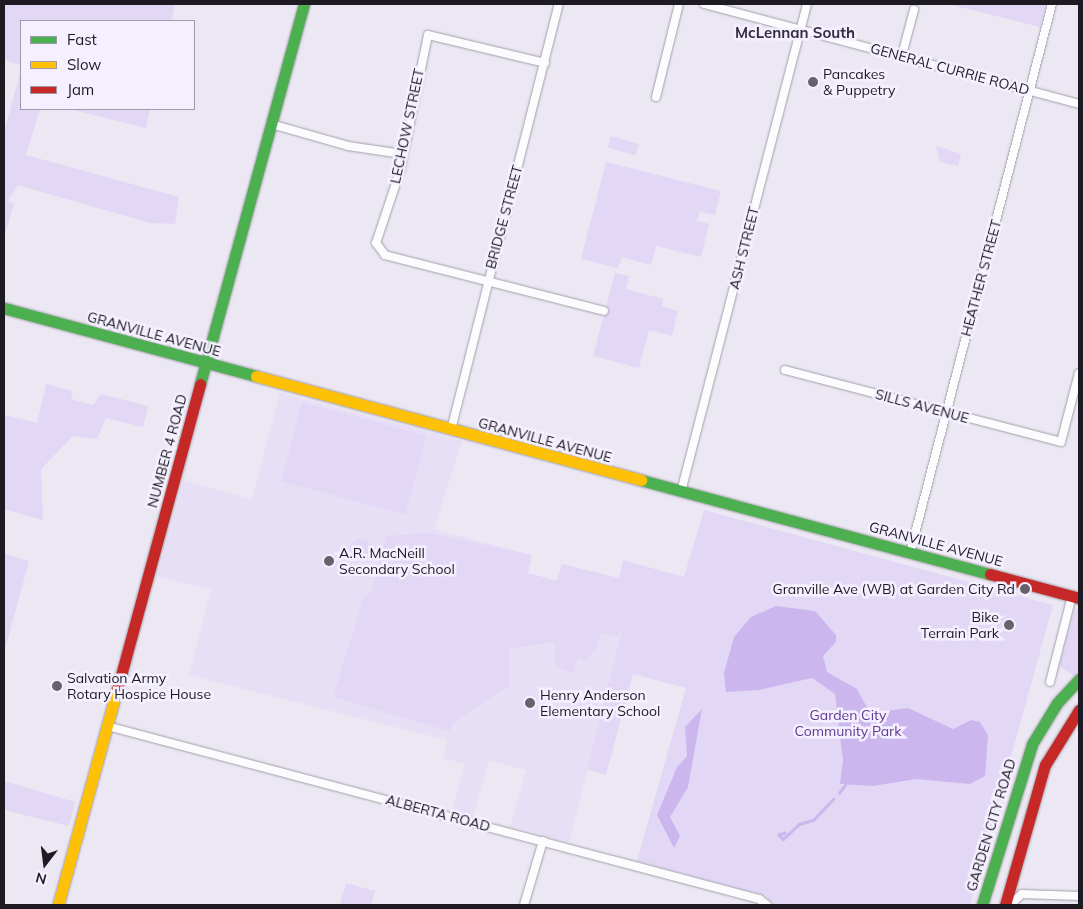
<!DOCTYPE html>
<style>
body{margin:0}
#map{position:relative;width:1083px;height:909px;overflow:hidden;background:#ebe7f3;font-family:Mulish,sans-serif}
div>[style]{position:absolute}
.built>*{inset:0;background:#e7dff6}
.green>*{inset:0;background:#e2d8f6;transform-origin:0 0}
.round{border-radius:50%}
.water>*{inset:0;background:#cbb6ed}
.stream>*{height:2.5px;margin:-1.25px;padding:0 1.25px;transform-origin:1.25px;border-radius:1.25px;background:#cbb6ed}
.roads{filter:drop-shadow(0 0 1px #a3a0a9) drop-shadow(0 0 1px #a3a0a9)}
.street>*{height:8px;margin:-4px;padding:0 4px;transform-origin:4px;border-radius:4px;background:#fcfbfd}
.fast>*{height:11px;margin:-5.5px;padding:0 5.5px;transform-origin:5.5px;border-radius:5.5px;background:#4caf50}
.slow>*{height:11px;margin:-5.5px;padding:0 5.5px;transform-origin:5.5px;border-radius:5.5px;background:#ffc107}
.jam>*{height:11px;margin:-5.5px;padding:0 5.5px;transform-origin:5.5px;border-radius:5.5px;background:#c62828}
.dots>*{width:14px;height:14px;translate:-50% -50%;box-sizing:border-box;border:2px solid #f5f0ff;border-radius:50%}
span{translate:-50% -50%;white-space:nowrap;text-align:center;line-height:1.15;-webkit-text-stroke:5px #f5f0ff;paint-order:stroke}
.street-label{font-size:14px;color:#1d1a22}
.poi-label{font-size:14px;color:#1d1a22}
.left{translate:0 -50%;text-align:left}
.right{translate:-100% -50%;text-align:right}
.park-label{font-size:14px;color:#5f3990}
.neighbourhood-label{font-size:15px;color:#342d40;font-weight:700}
.frame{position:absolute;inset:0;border:5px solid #1d1a22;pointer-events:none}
.legend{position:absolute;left:20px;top:20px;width:175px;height:90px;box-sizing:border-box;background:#f5f0ff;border:1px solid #9f9aa7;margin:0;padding:6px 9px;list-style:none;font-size:15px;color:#1d1a22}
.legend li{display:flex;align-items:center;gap:10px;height:25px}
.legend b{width:25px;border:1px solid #9f9aa7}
.north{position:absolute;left:20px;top:839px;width:50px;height:50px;-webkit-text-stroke:4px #f5f0ff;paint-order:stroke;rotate:195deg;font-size:14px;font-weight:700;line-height:20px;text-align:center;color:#1d1a22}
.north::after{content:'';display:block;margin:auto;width:18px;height:22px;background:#1d1a22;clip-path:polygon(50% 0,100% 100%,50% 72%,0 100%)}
</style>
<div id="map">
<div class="built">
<div style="clip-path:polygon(280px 393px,462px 441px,434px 529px,532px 555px,528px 573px,557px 581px,562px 564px,635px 583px,569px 843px,510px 827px,526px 770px,489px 760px,473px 817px,452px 811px,465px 764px,443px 758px,447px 740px,189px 675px,211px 590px,157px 576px,183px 481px,252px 499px)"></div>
</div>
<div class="green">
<div style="clip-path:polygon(4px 4px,172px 4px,175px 6px,171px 21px,21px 21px,21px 65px,4px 60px)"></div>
<div style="clip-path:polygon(948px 4px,1046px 4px,1040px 27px)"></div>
<div style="clip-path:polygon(21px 70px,21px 109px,40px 109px,26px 155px,179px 197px,175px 224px,150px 223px,18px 185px,8px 201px,14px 204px,4px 238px,4px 132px)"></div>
<div style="clip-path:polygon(70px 109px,150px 109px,146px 128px)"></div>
<div style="left:611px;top:136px;width:29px;height:12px;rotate:16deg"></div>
<div style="clip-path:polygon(936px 146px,961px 154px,958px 166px,940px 162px)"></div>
<div style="clip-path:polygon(606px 162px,721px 191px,715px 215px,700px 212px,697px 221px,709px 224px,701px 257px,656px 246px,651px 265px,622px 257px,618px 268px,581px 259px)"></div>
<div style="clip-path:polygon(615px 273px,629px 276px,626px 289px,663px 299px,662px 306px,678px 311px,672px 336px,649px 330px,639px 368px,593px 356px)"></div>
<div style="clip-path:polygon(46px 384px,73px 391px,71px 399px,93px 405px,101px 394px,148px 406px,143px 427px,106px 418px,97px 439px,73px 436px,41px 469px,43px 520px,4px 509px,4px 415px,37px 423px)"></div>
<div style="left:302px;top:402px;width:129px;height:82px;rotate:15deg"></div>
<div style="clip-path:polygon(704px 510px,1053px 605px,970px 905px,772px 905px,766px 896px,637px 861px,686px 688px,633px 674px,606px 775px,587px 769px,624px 622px,618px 637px,601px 633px,597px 647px,586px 660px,578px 659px,573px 674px,555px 665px,555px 642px,509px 649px,509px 686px,456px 720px,449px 731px,333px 697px,363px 599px,372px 590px,386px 536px,429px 533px,532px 555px,528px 573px,557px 581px,562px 564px,619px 578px,623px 560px,684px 577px)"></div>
<div class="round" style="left:350px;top:539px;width:22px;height:22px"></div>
<div style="clip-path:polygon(4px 554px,29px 561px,4px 653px)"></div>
<div style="clip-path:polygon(1079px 608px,1079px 670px,1074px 676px,1059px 666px,1074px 610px)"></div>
<div style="clip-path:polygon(4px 781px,75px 802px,69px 826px,4px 810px)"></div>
<div style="clip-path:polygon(346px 883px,375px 891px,371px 905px,340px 905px)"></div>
</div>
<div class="water">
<div style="clip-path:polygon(776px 606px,815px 611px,836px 635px,836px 642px,823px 656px,827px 672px,857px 689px,870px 713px,908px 708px,953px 729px,971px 720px,980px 722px,988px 735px,985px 776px,970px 784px,916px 779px,873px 786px,840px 784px,843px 760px,835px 694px,812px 678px,759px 690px,726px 692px,724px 673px,734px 637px,751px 617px)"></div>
<div style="clip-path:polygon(702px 709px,688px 787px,670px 817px,680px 836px,674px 848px,657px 815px,677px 767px,687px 756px,685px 727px)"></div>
</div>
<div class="stream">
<div style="left:839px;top:793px;width:10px;rotate:-53deg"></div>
<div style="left:785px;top:833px;width:6px;rotate:162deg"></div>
<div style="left:779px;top:835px;width:6px;rotate:45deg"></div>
<div style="left:783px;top:839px;width:22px;rotate:-43deg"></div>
<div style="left:799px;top:824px;width:15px;rotate:-16deg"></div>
<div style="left:813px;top:820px;width:29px;rotate:-46deg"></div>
</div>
<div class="roads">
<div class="street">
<div style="left:704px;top:4px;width:388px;rotate:14.9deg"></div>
<div style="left:902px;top:55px;width:47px;rotate:-75.1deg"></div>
<div style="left:545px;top:63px;width:120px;rotate:-166.5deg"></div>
<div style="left:428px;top:35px;width:139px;rotate:101.6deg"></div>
<div style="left:400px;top:171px;width:76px;rotate:108.4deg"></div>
<div style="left:376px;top:243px;width:15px;rotate:53deg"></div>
<div style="left:385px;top:255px;width:226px;rotate:14.3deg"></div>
<div style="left:656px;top:97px;width:96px;rotate:-76.1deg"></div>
<div style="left:271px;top:124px;width:80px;rotate:15.9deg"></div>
<div style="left:348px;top:146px;width:55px;rotate:8.4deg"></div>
<div style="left:785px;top:370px;width:285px;rotate:14.6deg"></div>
<div style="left:1061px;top:442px;width:71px;rotate:-75.4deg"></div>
<div style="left:451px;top:430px;width:439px;rotate:-75.8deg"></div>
<div style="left:681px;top:492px;width:504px;rotate:-75.52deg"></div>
<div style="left:910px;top:553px;width:567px;rotate:-75.5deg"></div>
<div style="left:1050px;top:682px;width:89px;rotate:-75.7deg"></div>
<div style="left:107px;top:726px;width:675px;rotate:14.86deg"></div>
<div style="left:759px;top:899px;width:10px;rotate:37deg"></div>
<div style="left:524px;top:905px;width:67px;rotate:-73.5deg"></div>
<div style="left:1010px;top:905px;width:16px;rotate:-43deg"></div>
<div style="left:1022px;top:894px;width:57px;rotate:2deg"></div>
</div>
<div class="fast">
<div style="left:4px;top:308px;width:261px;rotate:15.1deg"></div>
<div style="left:200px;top:384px;width:394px;rotate:-74.7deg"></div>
<div style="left:641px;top:480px;width:361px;rotate:15.1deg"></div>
<div style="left:982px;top:905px;width:169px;rotate:-72.7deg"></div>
<div style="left:1032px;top:744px;width:48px;rotate:-58.6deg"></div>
<div style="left:1057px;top:703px;width:33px;rotate:-47deg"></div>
</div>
<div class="slow">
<div style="left:256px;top:376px;width:399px;rotate:15.1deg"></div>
<div style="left:58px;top:905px;width:223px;rotate:-74.7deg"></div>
</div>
<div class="jam">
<div style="left:990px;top:574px;width:92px;rotate:15.1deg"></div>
<div style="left:117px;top:690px;width:317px;rotate:-74.8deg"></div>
<div style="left:1005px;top:905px;width:146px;rotate:-74.1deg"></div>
<div style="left:1045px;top:765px;width:65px;rotate:-58.3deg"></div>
</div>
</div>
<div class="dots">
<div style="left:813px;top:82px;background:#65626b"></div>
<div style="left:329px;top:561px;background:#65626b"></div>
<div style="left:1025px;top:589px;background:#65626b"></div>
<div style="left:1009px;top:625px;background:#65626b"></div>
<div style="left:57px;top:686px;background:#65626b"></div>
<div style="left:530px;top:703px;background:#65626b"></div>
</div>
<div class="street-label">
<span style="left:950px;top:69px;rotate:15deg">GENERAL CURRIE ROAD</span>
<span style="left:407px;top:126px;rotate:-78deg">LECHOW STREET</span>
<span style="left:504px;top:217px;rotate:-75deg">BRIDGE STREET</span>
<span style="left:744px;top:248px;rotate:-76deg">ASH STREET</span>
<span style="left:981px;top:278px;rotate:-75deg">HEATHER STREET</span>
<span style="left:154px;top:334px;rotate:15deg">GRANVILLE AVENUE</span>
<span style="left:922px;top:406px;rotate:15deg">SILLS AVENUE</span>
<span style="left:545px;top:440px;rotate:15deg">GRANVILLE AVENUE</span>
<span style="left:167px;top:451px;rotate:-75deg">NUMBER 4 ROAD</span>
<span style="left:936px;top:544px;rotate:15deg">GRANVILLE AVENUE</span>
<span style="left:438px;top:813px;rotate:15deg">ALBERTA ROAD</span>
<span style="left:991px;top:825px;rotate:-73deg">GARDEN CITY ROAD</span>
</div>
<div class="poi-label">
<span class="left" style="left:823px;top:82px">Pancakes<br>&amp; Puppetry</span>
<span class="left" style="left:339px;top:561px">A.R. MacNeill<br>Secondary School</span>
<span class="right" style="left:1015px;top:589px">Granville Ave (WB) at Garden City Rd</span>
<span class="right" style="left:999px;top:625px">Bike<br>Terrain Park</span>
<span class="left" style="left:67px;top:686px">Salvation Army<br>Rotary Hospice House</span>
<span class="left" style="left:540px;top:703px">Henry Anderson<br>Elementary School</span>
</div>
<div class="park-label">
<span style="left:848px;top:723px">Garden City<br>Community Park</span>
</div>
<div class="neighbourhood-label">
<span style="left:795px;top:33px">McLennan South</span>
</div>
<div class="frame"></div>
<ul class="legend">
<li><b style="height:6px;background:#4caf50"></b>Fast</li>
<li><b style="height:6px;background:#ffc107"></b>Slow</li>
<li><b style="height:6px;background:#c62828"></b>Jam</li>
</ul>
<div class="north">N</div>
</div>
